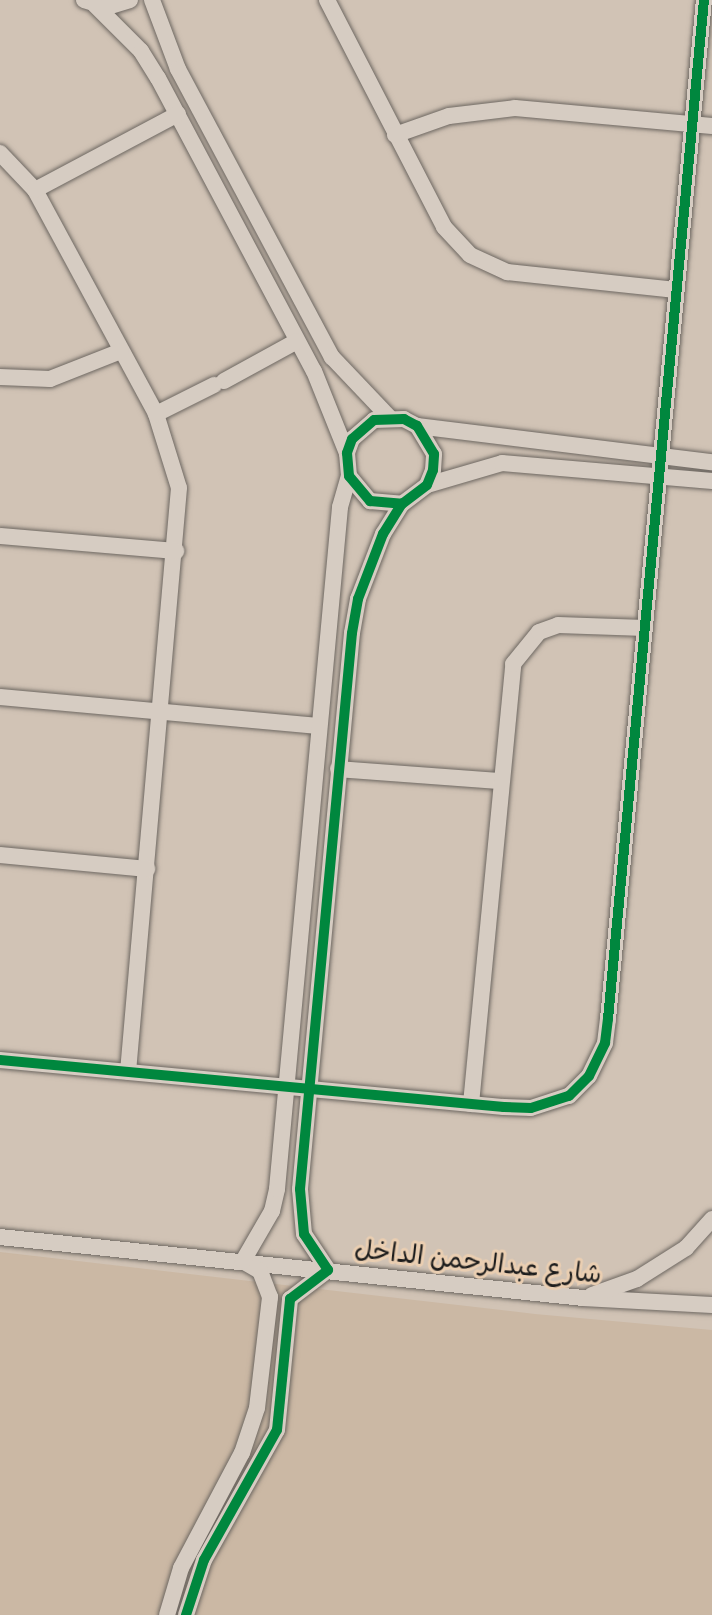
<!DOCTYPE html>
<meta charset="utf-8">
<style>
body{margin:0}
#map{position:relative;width:712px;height:1615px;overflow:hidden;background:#d1c3b5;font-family:Sriracha,"Playpen Sans Arabic",sans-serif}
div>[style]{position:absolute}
.built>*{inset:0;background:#cbb8a4}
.roads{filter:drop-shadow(0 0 2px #6d6761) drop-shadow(0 0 2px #6d6761)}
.minor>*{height:16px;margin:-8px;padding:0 8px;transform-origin:8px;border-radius:8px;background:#d6ccc2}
.cycleway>*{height:10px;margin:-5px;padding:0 5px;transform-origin:5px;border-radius:5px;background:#00873e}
span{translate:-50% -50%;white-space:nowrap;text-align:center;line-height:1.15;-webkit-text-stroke:6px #eaceb1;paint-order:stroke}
.street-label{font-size:26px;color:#1c1c1c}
</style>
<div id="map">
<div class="built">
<div style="clip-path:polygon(0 1252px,535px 1314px,712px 1330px,712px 1615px,0 1615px)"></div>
</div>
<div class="roads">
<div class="minor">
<div style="left:84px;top:0;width:24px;rotate:17deg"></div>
<div style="left:107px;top:7px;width:24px;rotate:-17deg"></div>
<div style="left:152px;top:0;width:74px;rotate:69.4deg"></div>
<div style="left:178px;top:69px;width:327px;rotate:61.9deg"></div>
<div style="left:332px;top:357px;width:83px;rotate:46.5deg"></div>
<div style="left:327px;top:0;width:255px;rotate:62.7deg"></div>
<div style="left:444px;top:227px;width:38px;rotate:47deg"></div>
<div style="left:470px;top:255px;width:41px;rotate:24.7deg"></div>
<div style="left:507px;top:272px;width:170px;rotate:6.1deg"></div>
<div style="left:95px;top:5px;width:65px;rotate:45deg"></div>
<div style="left:141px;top:51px;width:32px;rotate:58deg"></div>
<div style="left:158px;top:78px;width:332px;rotate:62deg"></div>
<div style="left:314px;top:371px;width:88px;rotate:68.1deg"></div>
<div style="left:395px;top:135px;width:57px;rotate:-19.4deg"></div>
<div style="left:449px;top:116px;width:66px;rotate:-6.9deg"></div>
<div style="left:515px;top:108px;width:198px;rotate:5.2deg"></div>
<div style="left:0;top:153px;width:51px;rotate:46.6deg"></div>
<div style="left:35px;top:190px;width:255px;rotate:61.6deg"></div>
<div style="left:156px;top:414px;width:77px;rotate:72.7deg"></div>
<div style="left:179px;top:488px;width:586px;rotate:94.99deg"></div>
<div style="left:35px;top:190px;width:162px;rotate:-28deg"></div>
<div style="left:0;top:377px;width:50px;rotate:2.3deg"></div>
<div style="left:50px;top:379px;width:76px;rotate:-21.5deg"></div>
<div style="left:224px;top:381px;width:83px;rotate:-28.7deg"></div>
<div style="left:156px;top:414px;width:65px;rotate:-26.6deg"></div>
<div style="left:417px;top:426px;width:297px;rotate:7deg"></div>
<div style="left:427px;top:485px;width:78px;rotate:-16.3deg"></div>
<div style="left:502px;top:463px;width:211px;rotate:4.9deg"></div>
<div style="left:0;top:536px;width:177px;rotate:4.9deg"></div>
<div style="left:0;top:697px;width:320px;rotate:5.2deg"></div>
<div style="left:338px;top:769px;width:160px;rotate:4.3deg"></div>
<div style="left:0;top:855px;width:148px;rotate:5.4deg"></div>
<div style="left:0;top:1060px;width:506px;rotate:5.33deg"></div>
<div style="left:504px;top:1107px;width:27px;rotate:2deg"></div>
<div style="left:531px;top:1108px;width:40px;rotate:-18deg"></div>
<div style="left:569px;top:1096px;width:28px;rotate:-45deg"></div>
<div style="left:589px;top:1076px;width:37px;rotate:-64deg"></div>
<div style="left:605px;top:1043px;width:24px;rotate:-83deg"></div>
<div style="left:608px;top:1019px;width:1024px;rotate:-84.62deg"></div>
<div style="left:471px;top:1104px;width:442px;rotate:-84.5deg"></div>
<div style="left:513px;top:664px;width:41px;rotate:-50.9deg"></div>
<div style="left:539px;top:632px;width:20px;rotate:-20deg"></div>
<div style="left:558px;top:625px;width:87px;rotate:2deg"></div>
<div style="left:0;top:1237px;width:586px;rotate:5.97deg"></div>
<div style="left:583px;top:1298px;width:129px;rotate:3.1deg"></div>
<div style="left:592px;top:1295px;width:48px;rotate:-19.6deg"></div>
<div style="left:637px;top:1279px;width:58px;rotate:-32.3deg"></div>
<div style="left:686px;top:1248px;width:39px;rotate:-48deg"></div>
<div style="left:167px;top:1615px;width:49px;rotate:-73.4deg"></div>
<div style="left:181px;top:1568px;width:130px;rotate:-62.1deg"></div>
<div style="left:242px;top:1453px;width:47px;rotate:-71.6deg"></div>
<div style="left:257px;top:1408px;width:112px;rotate:-83.3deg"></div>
<div style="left:270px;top:1297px;width:28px;rotate:-111deg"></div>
<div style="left:260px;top:1271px;width:20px;rotate:-150deg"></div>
<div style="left:243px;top:1261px;width:58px;rotate:-59.9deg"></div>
<div style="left:272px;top:1211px;width:23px;rotate:-77deg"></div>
<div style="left:277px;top:1189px;width:685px;rotate:-84.72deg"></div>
<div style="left:340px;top:507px;width:32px;rotate:-74deg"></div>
<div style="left:186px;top:1615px;width:58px;rotate:-71.9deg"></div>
<div style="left:204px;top:1560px;width:149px;rotate:-60.7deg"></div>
<div style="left:277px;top:1430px;width:132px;rotate:-84.3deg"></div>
<div style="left:290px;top:1299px;width:48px;rotate:-37.3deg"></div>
<div style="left:328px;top:1270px;width:43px;rotate:-123.7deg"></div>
<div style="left:304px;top:1234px;width:45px;rotate:-95.1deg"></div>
<div style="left:300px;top:1189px;width:558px;rotate:-84.66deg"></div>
<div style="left:352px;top:633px;width:35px;rotate:-80deg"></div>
<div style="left:358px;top:599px;width:70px;rotate:-69deg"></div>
<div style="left:383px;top:534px;width:36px;rotate:-58deg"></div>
<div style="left:402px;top:504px;width:31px;rotate:-37deg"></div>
<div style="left:427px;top:485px;width:16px;rotate:-68deg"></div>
<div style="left:433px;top:470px;width:16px;rotate:-86deg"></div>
<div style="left:434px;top:454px;width:33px;rotate:-121deg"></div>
<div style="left:417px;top:426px;width:15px;rotate:-152deg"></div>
<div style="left:404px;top:419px;width:30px;rotate:178deg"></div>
<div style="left:374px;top:420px;width:29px;rotate:139deg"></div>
<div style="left:352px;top:439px;width:15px;rotate:110deg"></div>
<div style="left:347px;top:453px;width:23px;rotate:85deg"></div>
<div style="left:349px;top:476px;width:33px;rotate:50deg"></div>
<div style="left:370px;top:501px;width:32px;rotate:5deg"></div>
</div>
</div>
<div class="cycleway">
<div style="left:0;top:1060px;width:506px;rotate:5.33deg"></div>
<div style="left:504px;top:1107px;width:27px;rotate:2deg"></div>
<div style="left:531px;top:1108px;width:40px;rotate:-18deg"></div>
<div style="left:569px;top:1096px;width:28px;rotate:-45deg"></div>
<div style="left:589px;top:1076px;width:37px;rotate:-64deg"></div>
<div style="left:605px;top:1043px;width:24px;rotate:-83deg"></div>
<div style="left:608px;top:1019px;width:1024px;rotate:-84.62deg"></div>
<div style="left:186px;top:1615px;width:58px;rotate:-71.9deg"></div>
<div style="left:204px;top:1560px;width:149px;rotate:-60.7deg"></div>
<div style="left:277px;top:1430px;width:132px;rotate:-84.3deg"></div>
<div style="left:290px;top:1299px;width:48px;rotate:-37.3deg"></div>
<div style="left:328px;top:1270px;width:43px;rotate:-123.7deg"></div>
<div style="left:304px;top:1234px;width:45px;rotate:-95.1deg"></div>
<div style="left:300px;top:1189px;width:558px;rotate:-84.66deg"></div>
<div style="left:352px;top:633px;width:35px;rotate:-80deg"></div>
<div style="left:358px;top:599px;width:70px;rotate:-69deg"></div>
<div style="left:383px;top:534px;width:36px;rotate:-58deg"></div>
<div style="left:402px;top:504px;width:31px;rotate:-37deg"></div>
<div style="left:427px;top:485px;width:16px;rotate:-68deg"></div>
<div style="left:433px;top:470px;width:16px;rotate:-86deg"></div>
<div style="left:434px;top:454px;width:33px;rotate:-121deg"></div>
<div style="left:417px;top:426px;width:15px;rotate:-152deg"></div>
<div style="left:404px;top:419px;width:30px;rotate:178deg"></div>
<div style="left:374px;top:420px;width:29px;rotate:139deg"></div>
<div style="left:352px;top:439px;width:15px;rotate:110deg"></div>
<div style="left:347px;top:453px;width:23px;rotate:85deg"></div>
<div style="left:349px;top:476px;width:33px;rotate:50deg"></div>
<div style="left:370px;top:501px;width:32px;rotate:5deg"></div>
</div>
<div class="street-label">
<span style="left:478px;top:1262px;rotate:6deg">شارع عبدالرحمن الداخل</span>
</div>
</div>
